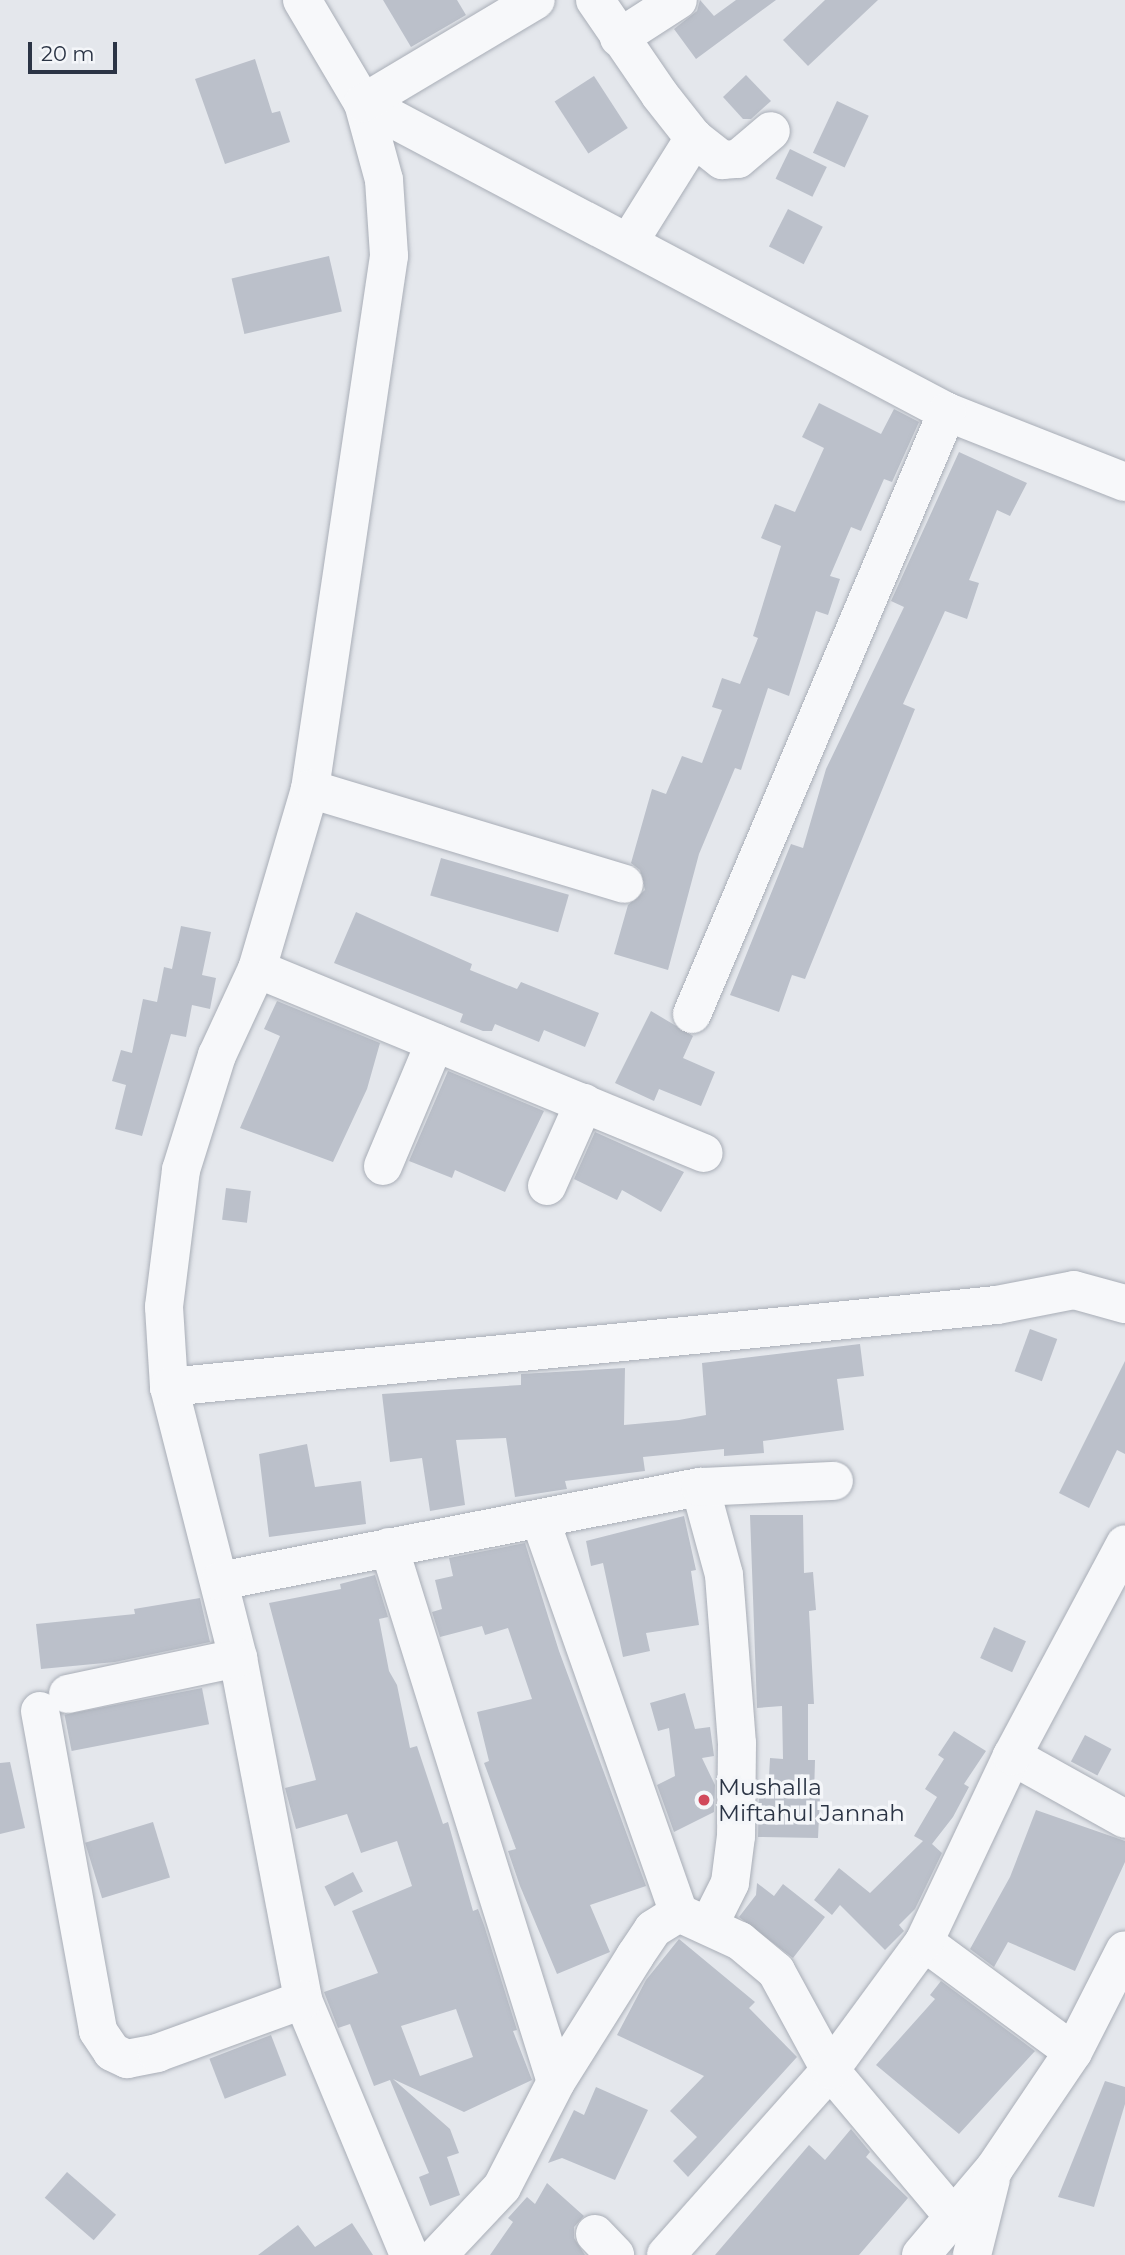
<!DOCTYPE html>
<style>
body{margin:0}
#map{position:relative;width:1125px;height:2255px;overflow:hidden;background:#e4e7ec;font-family:Montserrat,sans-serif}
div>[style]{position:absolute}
.building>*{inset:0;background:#bbc0ca;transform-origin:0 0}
.roads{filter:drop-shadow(0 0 2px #a9aeb7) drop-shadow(0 0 2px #a9aeb7)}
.minor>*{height:38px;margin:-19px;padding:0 19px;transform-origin:19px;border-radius:19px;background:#f7f8fa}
.dots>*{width:19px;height:19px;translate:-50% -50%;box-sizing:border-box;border:4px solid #f4f6f9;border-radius:50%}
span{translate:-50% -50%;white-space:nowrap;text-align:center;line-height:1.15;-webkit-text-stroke:7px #f4f6f9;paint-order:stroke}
.poi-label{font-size:23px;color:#2b3445}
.left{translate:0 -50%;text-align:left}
.scale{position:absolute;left:28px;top:42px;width:89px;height:32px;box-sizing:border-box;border:4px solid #2b3445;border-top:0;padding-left:9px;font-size:21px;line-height:24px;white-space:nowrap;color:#2b3445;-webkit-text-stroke:5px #f4f6f9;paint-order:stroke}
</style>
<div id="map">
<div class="building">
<div style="clip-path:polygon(383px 0,457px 0,466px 15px,411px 47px)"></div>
<div style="clip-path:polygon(700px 0,714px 16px,736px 0,776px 0,696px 59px,674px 29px,697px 11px)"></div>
<div style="clip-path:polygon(825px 0,878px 0,808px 66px,783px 40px)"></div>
<div style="clip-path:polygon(255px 59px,272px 113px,280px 111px,290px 142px,225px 164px,195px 79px)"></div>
<div style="clip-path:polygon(746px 75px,771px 101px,751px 119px,743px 119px,723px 97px)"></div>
<div style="left:594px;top:76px;width:62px;height:47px;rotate:57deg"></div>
<div style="left:837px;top:101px;width:35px;height:57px;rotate:25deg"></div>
<div style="left:790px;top:149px;width:41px;height:33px;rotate:26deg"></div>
<div style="left:788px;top:209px;width:39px;height:42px;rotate:27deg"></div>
<div style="left:329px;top:256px;width:57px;height:100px;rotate:77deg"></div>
<div style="clip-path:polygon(819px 403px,881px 434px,894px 409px,919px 422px,892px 482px,884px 479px,861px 531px,851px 527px,830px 576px,840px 579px,828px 615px,816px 611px,789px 696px,768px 688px,741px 770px,735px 768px,699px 854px,668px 970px,614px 954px,628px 905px,645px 890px,640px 870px,631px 863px,652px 789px,666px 794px,682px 756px,702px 763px,722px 710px,712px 707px,722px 678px,740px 684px,758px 638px,753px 636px,781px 546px,761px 538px,775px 504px,795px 512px,824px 448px,802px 437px)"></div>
<div style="clip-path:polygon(959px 452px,1027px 483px,1010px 516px,997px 510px,969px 580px,979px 583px,967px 619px,945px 611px,903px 704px,915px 709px,805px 979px,792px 975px,779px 1012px,730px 995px,791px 844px,803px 848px,826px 769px,904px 607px,891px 601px)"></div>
<div style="left:441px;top:858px;width:133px;height:39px;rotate:16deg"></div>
<div style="clip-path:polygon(356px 912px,472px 964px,470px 970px,517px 989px,521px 982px,599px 1013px,585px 1047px,544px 1030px,539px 1042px,495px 1024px,492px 1031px,483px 1031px,460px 1022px,463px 1014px,334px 963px)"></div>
<div style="clip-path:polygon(181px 926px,211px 932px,202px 975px,216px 978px,210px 1009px,192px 1005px,186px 1037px,171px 1034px,142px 1136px,115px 1129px,126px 1085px,112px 1081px,121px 1050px,132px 1053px,143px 999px,157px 1002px,164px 967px,172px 969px)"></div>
<div style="clip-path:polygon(277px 1001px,380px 1043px,367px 1089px,333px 1162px,240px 1128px,280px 1036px,264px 1029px)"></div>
<div style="clip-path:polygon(651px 1011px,693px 1036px,683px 1058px,715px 1072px,701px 1106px,659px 1089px,654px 1101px,615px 1083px)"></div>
<div style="clip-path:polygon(448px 1071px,544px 1111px,505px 1192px,455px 1170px,452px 1178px,409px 1161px)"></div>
<div style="clip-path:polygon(595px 1132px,684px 1172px,661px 1212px,622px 1190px,617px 1200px,574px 1179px)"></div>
<div style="left:226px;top:1188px;width:25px;height:32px;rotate:7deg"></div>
<div style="left:1030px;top:1329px;width:29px;height:45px;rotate:20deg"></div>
<div style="clip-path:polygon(860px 1344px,864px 1376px,837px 1379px,844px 1430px,763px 1441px,764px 1453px,724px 1456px,724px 1449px,643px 1457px,645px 1471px,565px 1481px,567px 1489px,515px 1497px,506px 1438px,456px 1440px,465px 1505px,430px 1511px,422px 1458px,390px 1462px,382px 1394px,521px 1385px,521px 1374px,625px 1368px,624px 1425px,679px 1420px,706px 1415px,702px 1363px)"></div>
<div style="clip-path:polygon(1125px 1361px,1125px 1454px,1117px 1450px,1089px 1508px,1059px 1493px)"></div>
<div style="clip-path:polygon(307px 1444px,315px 1487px,361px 1481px,366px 1524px,269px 1537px,259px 1454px)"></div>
<div style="clip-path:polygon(750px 1515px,803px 1515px,804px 1573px,813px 1572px,816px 1610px,809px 1611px,814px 1704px,808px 1704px,808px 1760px,815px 1760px,814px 1796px,820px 1796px,818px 1838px,758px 1837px,759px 1795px,768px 1795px,770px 1758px,783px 1759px,782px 1706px,757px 1708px)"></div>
<div style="clip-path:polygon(684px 1516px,696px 1570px,691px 1571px,699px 1625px,646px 1633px,650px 1651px,623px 1657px,603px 1563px,591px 1566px,586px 1541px)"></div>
<div style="clip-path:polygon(525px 1543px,559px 1651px,646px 1886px,590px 1905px,610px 1952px,557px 1974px,520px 1886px,508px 1851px,516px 1849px,484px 1763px,489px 1761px,477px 1712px,532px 1699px,508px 1628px,485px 1635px,482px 1626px,440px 1637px,432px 1612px,442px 1609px,435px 1580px,453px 1576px,449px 1558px)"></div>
<div style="clip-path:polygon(evenodd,375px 1575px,388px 1617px,379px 1619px,389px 1671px,397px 1685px,410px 1748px,417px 1746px,443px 1824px,448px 1822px,473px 1911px,478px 1909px,484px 1925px,517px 2030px,513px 2031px,532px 2080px,464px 2112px,393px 2079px,450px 2129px,459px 2153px,447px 2157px,460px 2195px,430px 2206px,419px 2177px,429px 2173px,390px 2080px,374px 2086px,350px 2024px,338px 2028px,324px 1992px,378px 1973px,352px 1911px,412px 1886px,397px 1841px,361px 1853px,347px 1814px,296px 1829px,285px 1788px,316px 1780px,269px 1603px,341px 1589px,340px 1584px,375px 1575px,456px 2009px,473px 2057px,420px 2076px,401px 2026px,456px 2009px)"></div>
<div style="clip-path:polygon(200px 1598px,210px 1642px,115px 1662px,41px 1669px,36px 1624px,135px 1614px,134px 1609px)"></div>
<div style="left:994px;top:1627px;width:35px;height:34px;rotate:24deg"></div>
<div style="left:202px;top:1688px;width:37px;height:140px;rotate:79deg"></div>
<div style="clip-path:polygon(685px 1693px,695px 1729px,710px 1727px,714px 1756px,702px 1758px,715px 1785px,714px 1812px,674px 1832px,657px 1785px,675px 1776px,669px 1728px,658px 1731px,650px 1703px)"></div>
<div style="clip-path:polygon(954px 1731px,986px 1751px,964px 1784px,969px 1787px,953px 1817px,932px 1844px,942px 1853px,915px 1909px,899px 1925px,904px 1931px,885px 1950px,840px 1905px,832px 1915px,814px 1900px,839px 1868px,870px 1893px,923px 1841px,914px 1836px,937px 1797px,925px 1789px,944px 1759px,938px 1755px)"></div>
<div style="left:1085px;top:1735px;width:30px;height:30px;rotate:28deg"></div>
<div style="clip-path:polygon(10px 1762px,25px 1828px,0 1834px,0 1763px)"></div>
<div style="clip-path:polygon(1036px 1810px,1125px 1841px,1125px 1862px,1075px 1971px,1008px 1942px,994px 1967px,970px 1949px,1010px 1877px)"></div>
<div style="left:153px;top:1822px;width:58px;height:71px;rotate:73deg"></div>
<div style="left:353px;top:1872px;width:22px;height:32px;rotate:63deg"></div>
<div style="clip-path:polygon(757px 1883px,774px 1896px,783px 1884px,825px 1917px,793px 1958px,739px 1917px,756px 1895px)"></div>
<div style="clip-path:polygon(679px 1939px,755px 2002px,749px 2008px,797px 2057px,688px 2177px,673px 2161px,697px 2137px,670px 2111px,704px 2076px,617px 2035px,646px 1980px)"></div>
<div style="clip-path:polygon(941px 1981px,1035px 2051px,959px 2134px,876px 2065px,935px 1999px,930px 1995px)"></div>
<div style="left:271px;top:2035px;width:43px;height:66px;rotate:69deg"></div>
<div style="clip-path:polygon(1105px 2081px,1125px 2087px,1125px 2104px,1094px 2207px,1058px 2197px)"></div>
<div style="clip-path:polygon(596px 2087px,648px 2110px,615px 2180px,562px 2158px,548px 2163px,574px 2110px,584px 2115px)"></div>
<div style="clip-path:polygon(851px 2129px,870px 2152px,866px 2157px,908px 2198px,859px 2255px,715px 2255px,809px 2145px,825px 2160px)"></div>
<div style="left:67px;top:2172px;width:65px;height:34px;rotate:41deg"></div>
<div style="clip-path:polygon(547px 2183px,584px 2216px,574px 2227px,574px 2238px,585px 2255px,490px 2255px,513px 2222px,508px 2218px,527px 2197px,535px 2204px)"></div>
<div style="clip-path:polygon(352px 2223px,373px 2255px,258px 2255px,298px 2225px,315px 2247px)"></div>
</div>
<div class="roads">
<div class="minor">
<div style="left:302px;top:0;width:120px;rotate:59.4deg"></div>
<div style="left:363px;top:103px;width:80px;rotate:74.7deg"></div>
<div style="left:384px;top:180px;width:76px;rotate:86.2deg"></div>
<div style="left:389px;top:256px;width:539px;rotate:98.43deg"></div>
<div style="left:310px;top:789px;width:188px;rotate:106.4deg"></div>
<div style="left:257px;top:969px;width:95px;rotate:114.9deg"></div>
<div style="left:217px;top:1055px;width:121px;rotate:107.4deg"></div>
<div style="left:181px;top:1170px;width:138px;rotate:97.1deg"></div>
<div style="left:164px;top:1307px;width:80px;rotate:86.4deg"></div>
<div style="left:169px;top:1387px;width:280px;rotate:75.7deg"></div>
<div style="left:238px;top:1658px;width:348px;rotate:79.2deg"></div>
<div style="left:303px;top:2000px;width:276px;rotate:67.4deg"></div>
<div style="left:595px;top:0;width:115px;rotate:55.6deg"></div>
<div style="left:660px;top:95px;width:55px;rotate:51.7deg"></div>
<div style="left:694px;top:138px;width:36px;rotate:38deg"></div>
<div style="left:722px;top:160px;width:16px;rotate:-4deg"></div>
<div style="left:738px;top:159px;width:43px;rotate:-40.3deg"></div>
<div style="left:619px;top:38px;width:70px;rotate:-32.8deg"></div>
<div style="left:363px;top:103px;width:661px;rotate:27.88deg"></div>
<div style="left:947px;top:412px;width:191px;rotate:21.5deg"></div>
<div style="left:363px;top:103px;width:201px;rotate:-30.8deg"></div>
<div style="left:629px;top:242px;width:123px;rotate:-58deg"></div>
<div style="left:310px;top:789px;width:328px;rotate:16.8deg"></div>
<div style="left:257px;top:969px;width:483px;rotate:22.4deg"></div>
<div style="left:692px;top:1014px;width:654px;rotate:-67.04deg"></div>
<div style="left:383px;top:1166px;width:134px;rotate:-67.2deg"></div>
<div style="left:547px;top:1186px;width:91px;rotate:-66deg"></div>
<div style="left:169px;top:1387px;width:832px;rotate:-5.66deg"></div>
<div style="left:997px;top:1305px;width:78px;rotate:-11deg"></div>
<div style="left:1074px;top:1290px;width:53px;rotate:15.4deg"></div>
<div style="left:700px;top:1487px;width:91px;rotate:74.7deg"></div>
<div style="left:724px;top:1575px;width:169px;rotate:85.6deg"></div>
<div style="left:737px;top:1743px;width:93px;rotate:90.6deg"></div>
<div style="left:736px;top:1836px;width:47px;rotate:97.3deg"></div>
<div style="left:730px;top:1883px;width:47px;rotate:116.6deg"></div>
<div style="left:540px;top:1519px;width:418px;rotate:70.6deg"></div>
<div style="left:679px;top:1913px;width:67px;rotate:24.7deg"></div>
<div style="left:740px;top:1941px;width:47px;rotate:39.8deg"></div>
<div style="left:776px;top:1971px;width:113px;rotate:61.4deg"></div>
<div style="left:830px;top:2070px;width:192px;rotate:49.9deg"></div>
<div style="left:389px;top:1547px;width:560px;rotate:72.66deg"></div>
<div style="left:220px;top:1581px;width:489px;rotate:-11.1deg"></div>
<div style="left:700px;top:1487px;width:134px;rotate:-2.6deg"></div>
<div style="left:68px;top:1694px;width:174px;rotate:-12deg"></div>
<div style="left:40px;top:1711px;width:325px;rotate:79.7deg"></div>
<div style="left:98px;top:2031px;width:25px;rotate:56deg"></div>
<div style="left:112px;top:2052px;width:17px;rotate:25deg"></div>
<div style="left:127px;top:2059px;width:31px;rotate:-11deg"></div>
<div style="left:157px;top:2053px;width:155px;rotate:-20deg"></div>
<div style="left:1012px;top:1756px;width:129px;rotate:29.1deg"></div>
<div style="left:924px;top:1942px;width:185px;rotate:36.4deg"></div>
<div style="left:595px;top:2234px;width:29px;rotate:46deg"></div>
<div style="left:438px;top:2255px;width:93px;rotate:-46.7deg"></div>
<div style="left:502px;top:2187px;width:118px;rotate:-62.8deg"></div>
<div style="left:556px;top:2082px;width:149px;rotate:-57.9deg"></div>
<div style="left:635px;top:1956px;width:32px;rotate:-56deg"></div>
<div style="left:653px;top:1929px;width:31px;rotate:-32deg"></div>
<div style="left:666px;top:2255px;width:247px;rotate:-48.4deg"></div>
<div style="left:830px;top:2070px;width:159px;rotate:-53.7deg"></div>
<div style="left:924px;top:1942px;width:206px;rotate:-64.7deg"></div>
<div style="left:1012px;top:1756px;width:240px;rotate:-61.9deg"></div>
<div style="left:921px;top:2255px;width:113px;rotate:-49.7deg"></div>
<div style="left:994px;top:2169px;width:141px;rotate:-56deg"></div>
<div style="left:1073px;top:2052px;width:114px;rotate:-63deg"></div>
<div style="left:972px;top:2255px;width:78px;rotate:-76deg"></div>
</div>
</div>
<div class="dots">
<div style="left:704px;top:1800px;background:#d1495b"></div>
</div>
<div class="poi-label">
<span class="left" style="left:718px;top:1800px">Mushalla<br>Miftahul Jannah</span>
</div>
<div class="scale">20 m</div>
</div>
